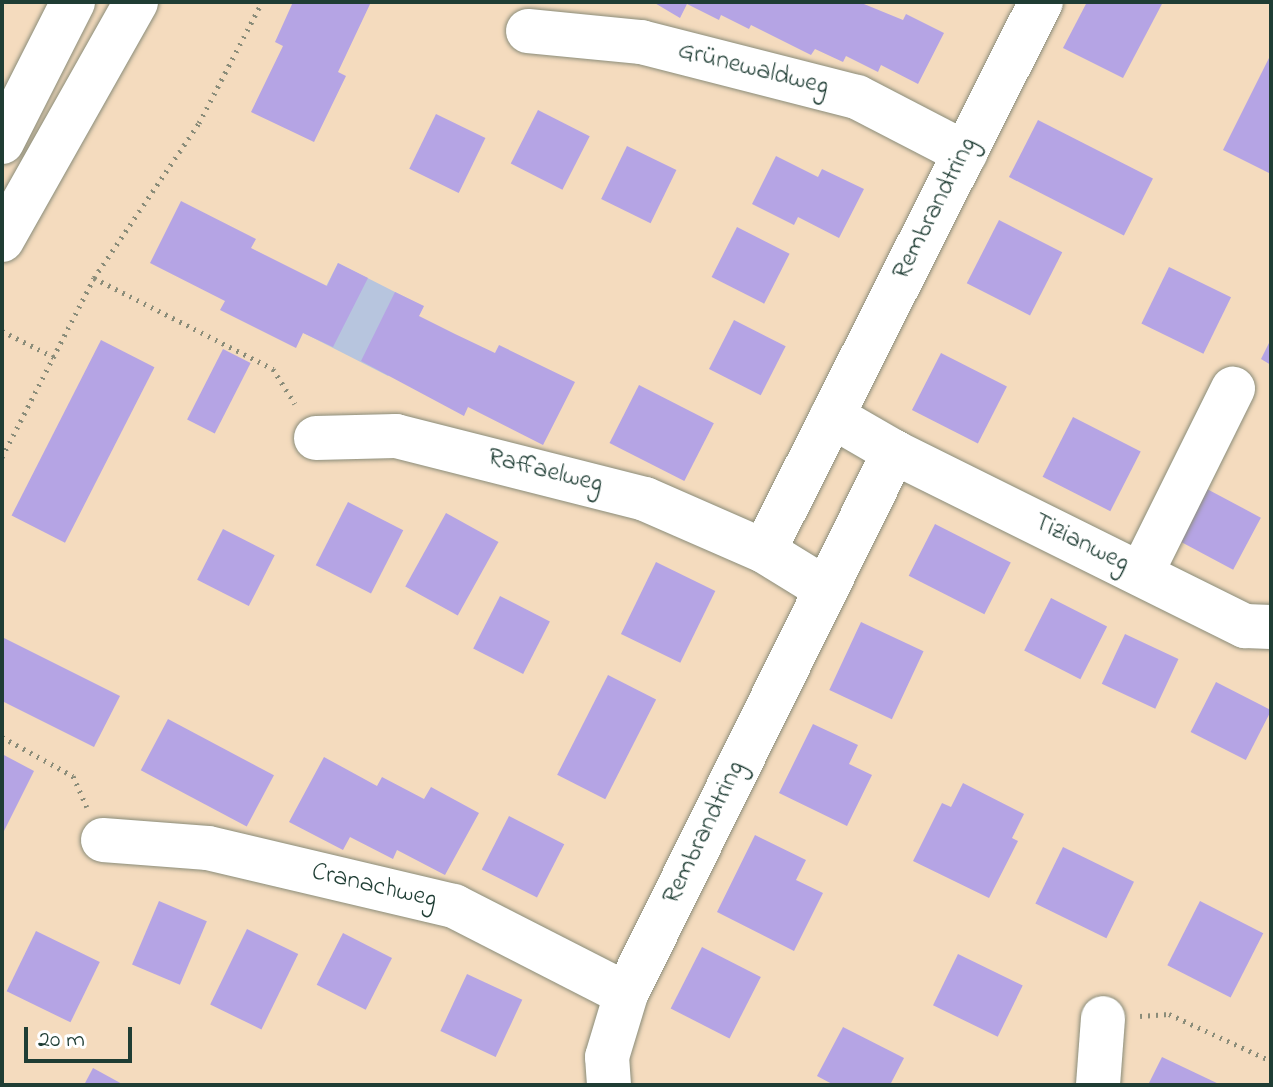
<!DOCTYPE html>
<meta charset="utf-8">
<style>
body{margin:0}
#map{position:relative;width:1273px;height:1087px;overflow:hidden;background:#f4dbbe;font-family:"Indie Flower",sans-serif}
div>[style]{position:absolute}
.industrial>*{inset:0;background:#b7c5de;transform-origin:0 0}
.building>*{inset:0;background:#b5a4e4;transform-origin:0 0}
.path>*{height:5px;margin-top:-2.5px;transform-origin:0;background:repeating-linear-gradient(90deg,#8a8c79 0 2px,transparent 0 8px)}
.roads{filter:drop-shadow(0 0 2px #8a8c79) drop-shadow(0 0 2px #8a8c79)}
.minor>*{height:44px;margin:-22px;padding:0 22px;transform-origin:22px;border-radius:22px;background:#fff}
span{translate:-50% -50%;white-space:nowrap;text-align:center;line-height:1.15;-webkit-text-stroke:8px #fff;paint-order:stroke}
.street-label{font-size:26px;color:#1f3d34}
.frame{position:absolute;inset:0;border:4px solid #1f3d34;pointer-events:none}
.scale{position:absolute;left:24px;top:1027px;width:108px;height:36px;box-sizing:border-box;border:4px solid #1f3d34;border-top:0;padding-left:10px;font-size:24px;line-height:28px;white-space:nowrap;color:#1f3d34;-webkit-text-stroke:6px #fff;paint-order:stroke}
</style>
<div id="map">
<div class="industrial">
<div style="left:338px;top:263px;width:96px;height:78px;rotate:27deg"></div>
</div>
<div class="building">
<div style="clip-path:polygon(293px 2px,371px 2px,338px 72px,346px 76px,314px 142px,251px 112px,283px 46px,275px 42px)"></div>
<div style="clip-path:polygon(653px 2px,859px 2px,903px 20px,906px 14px,944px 33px,918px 84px,881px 65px,878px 72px,846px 56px,843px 62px,815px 49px,811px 55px,751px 25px,749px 29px,721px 15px,719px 20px,687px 4px,680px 18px)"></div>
<div style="clip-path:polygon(1087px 2px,1163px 2px,1123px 78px,1063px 48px)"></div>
<div style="clip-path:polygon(1271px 54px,1271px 174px,1223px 150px)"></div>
<div style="left:538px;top:110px;width:58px;height:60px;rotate:27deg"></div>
<div style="left:436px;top:114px;width:55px;height:61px;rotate:26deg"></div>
<div style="left:1038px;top:120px;width:129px;height:64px;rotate:27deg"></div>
<div style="left:627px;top:146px;width:55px;height:59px;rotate:26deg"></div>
<div style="clip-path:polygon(776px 156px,818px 177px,822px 169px,864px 189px,839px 238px,798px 217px,794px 225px,752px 204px)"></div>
<div style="clip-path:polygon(181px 201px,256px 239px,251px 248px,327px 286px,338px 263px,368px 278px,333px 347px,303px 333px,296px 348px,220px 310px,225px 301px,150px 263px)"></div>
<div style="left:999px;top:220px;width:71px;height:71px;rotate:27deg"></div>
<div style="left:737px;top:227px;width:59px;height:56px;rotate:27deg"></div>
<div style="left:1169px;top:267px;width:69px;height:63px;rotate:26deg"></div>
<div style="clip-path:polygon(395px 292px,424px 306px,419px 316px,455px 334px,495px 353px,499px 345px,575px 382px,543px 445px,468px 407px,464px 416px,361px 361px)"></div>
<div style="left:734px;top:320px;width:58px;height:55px;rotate:27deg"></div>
<div style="clip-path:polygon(1271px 339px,1271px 365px,1261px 359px)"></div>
<div style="left:101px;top:340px;width:60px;height:197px;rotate:27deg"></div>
<div style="left:223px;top:349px;width:31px;height:79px;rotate:27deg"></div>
<div style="left:941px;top:353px;width:74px;height:64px;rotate:27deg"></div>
<div style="left:639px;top:385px;width:84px;height:65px;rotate:27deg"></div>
<div style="left:1073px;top:417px;width:76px;height:67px;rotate:27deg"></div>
<div style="left:1207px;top:489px;width:61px;height:59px;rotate:28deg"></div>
<div style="left:348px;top:502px;width:62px;height:71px;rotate:27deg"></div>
<div style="left:446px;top:513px;width:60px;height:84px;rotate:29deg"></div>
<div style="left:935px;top:524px;width:85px;height:58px;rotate:27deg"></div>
<div style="left:223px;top:529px;width:58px;height:57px;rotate:27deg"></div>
<div style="left:656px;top:562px;width:66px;height:80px;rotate:26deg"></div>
<div style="left:500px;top:596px;width:56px;height:59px;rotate:27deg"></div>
<div style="left:1051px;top:598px;width:63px;height:59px;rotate:27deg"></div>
<div style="left:861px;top:622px;width:69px;height:75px;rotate:25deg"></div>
<div style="left:1125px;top:634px;width:59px;height:55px;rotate:25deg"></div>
<div style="clip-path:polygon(2px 637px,120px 696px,94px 747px,2px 701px)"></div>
<div style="left:608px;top:675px;width:54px;height:112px;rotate:27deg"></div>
<div style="left:1216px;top:682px;width:62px;height:56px;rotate:27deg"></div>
<div style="left:168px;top:719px;width:120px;height:58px;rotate:28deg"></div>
<div style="clip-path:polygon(813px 724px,858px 745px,849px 764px,872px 775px,847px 826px,779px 793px)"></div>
<div style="clip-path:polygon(2px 754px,34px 771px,2px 835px)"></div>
<div style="clip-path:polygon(324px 757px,377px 786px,382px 777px,424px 799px,431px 787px,479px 813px,445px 875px,397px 850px,393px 859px,350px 837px,343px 850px,289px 822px)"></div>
<div style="clip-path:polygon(963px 783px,1024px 814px,1012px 838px,1018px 841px,989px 898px,913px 861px,942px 803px,951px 807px)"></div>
<div style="left:509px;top:816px;width:62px;height:60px;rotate:27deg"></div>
<div style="clip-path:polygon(755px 835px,806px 860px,796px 880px,823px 893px,794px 951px,717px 912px)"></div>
<div style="left:1063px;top:847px;width:79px;height:63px;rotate:26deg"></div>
<div style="left:159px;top:901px;width:52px;height:69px;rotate:23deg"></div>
<div style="left:1200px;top:901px;width:71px;height:72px;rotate:27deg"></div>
<div style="left:247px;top:929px;width:57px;height:84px;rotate:26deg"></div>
<div style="left:36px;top:931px;width:71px;height:67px;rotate:26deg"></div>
<div style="left:343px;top:933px;width:55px;height:58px;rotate:27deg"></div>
<div style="left:702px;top:947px;width:66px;height:69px;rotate:27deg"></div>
<div style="left:958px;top:954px;width:72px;height:57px;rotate:26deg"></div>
<div style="left:467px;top:974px;width:61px;height:63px;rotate:25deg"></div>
<div style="clip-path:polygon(843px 1027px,904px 1058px,890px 1085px,834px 1085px,817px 1076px)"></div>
<div style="clip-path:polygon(1162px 1057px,1221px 1085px,1148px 1085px)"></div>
<div style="clip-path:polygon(93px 1068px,124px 1085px,84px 1085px)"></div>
</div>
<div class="path">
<div style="left:94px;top:278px;width:201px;rotate:26.9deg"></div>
<div style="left:273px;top:369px;width:41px;rotate:57.8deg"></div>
<div style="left:2px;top:331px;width:58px;rotate:26.6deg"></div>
<div style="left:2px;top:457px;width:201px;rotate:-62.8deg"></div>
<div style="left:94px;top:278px;width:187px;rotate:-55.9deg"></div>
<div style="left:199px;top:123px;width:136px;rotate:-62.5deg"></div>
<div style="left:2px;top:737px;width:81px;rotate:28.8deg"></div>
<div style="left:73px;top:776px;width:34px;rotate:66deg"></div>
<div style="left:1140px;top:1016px;width:29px;rotate:-4deg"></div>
<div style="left:1169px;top:1014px;width:112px;rotate:24.7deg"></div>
</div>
<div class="roads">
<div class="minor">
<div style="left:528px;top:31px;width:114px;rotate:5.6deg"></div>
<div style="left:641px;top:42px;width:223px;rotate:14.3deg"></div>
<div style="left:857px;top:97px;width:122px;rotate:27.4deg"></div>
<div style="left:2px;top:142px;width:157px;rotate:-63.1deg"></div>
<div style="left:2px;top:240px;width:273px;rotate:-60.6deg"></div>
<div style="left:832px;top:416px;width:72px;rotate:30.1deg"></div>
<div style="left:894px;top:452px;width:392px;rotate:26.4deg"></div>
<div style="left:1245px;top:626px;width:26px;rotate:2deg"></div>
<div style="left:316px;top:438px;width:80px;rotate:-1.4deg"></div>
<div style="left:396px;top:436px;width:257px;rotate:14.2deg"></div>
<div style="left:645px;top:499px;width:130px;rotate:23.6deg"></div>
<div style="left:764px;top:551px;width:73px;rotate:31.5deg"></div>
<div style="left:764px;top:551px;width:615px;rotate:-63.23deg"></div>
<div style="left:1141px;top:574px;width:207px;rotate:-63.6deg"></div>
<div style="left:103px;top:840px;width:105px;rotate:4.4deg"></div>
<div style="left:208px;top:848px;width:253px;rotate:13.3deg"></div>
<div style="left:454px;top:906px;width:193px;rotate:27.1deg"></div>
<div style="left:609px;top:1085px;width:28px;rotate:-94deg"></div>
<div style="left:607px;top:1057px;width:66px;rotate:-73.2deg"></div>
<div style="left:626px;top:994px;width:605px;rotate:-63.69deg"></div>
<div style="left:1098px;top:1085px;width:67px;rotate:-85.7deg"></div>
</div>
</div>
<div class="street-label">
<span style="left:753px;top:70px;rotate:14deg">Grünewaldweg</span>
<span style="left:936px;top:209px;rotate:-63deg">Rembrandtring</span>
<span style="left:545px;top:472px;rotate:14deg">Raffaelweg</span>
<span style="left:1081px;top:544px;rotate:26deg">Tizianweg</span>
<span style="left:705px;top:833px;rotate:-64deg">Rembrandtring</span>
<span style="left:374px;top:887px;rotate:13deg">Cranachweg</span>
</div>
<div class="frame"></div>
<div class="scale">20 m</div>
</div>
